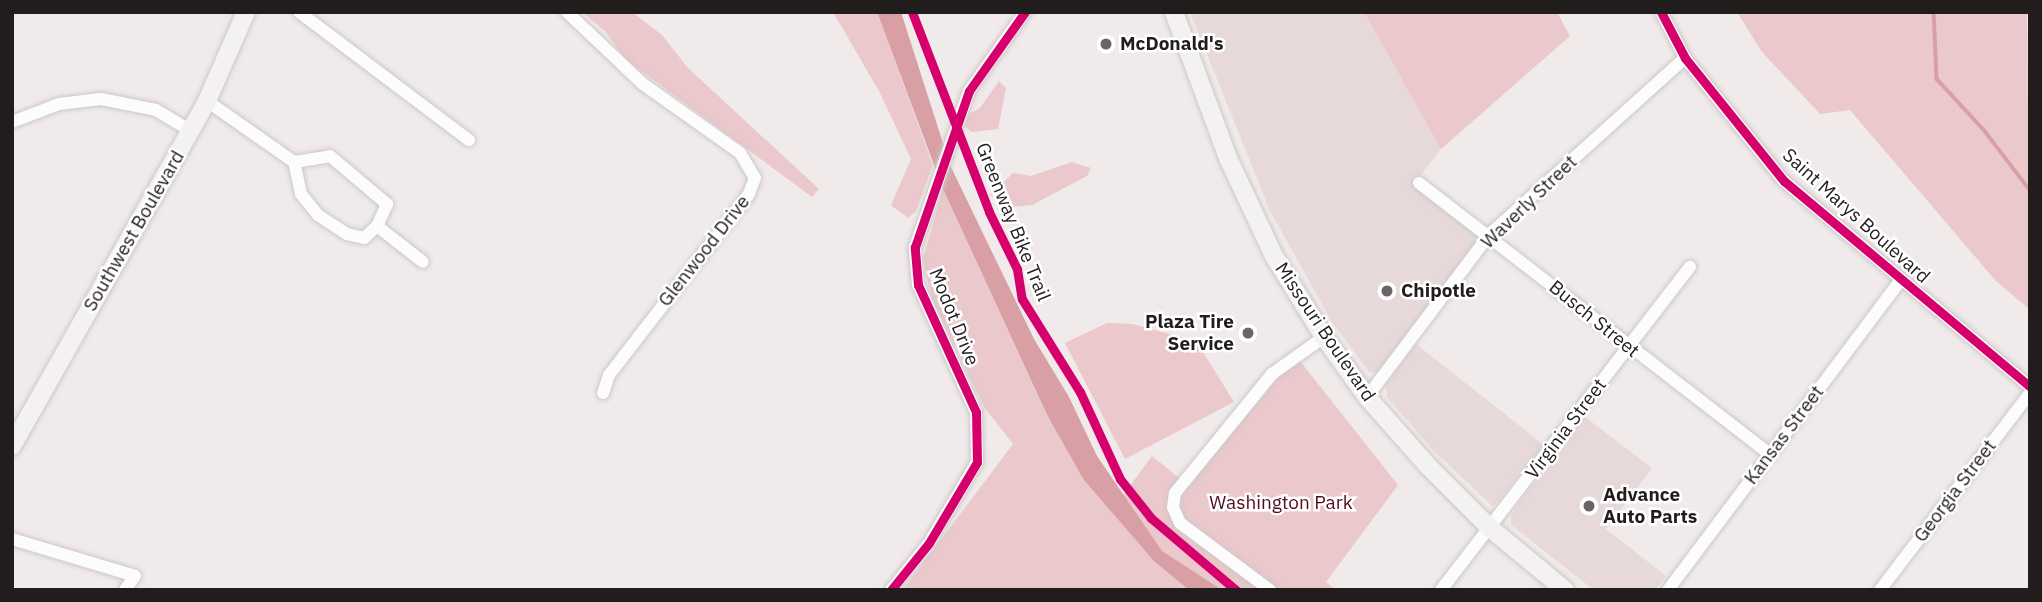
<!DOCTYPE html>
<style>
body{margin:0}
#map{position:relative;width:2042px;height:602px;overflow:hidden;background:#f0eaea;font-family:"IBM Plex Sans",sans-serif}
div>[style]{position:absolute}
.built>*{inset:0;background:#e7d9da}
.green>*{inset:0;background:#eac8cb}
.water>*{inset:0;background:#d8a0a5}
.stream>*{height:3.5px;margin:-1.75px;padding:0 1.75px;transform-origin:1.75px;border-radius:1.75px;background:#d8a0a5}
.roads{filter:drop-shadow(0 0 2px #ccc8c8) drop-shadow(0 0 2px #ccc8c8)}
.minor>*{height:12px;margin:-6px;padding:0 6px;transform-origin:6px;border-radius:6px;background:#fdfcfc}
.secondary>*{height:18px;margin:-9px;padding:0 9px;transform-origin:9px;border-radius:9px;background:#f4f1f1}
.cycleway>*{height:9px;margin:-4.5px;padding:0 4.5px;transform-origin:4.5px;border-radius:4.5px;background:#d6006c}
.dots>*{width:19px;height:19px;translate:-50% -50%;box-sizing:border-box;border:4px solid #fff;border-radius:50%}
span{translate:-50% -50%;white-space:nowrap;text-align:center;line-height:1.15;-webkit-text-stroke:5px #fff;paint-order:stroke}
.poi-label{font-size:19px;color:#211d1d;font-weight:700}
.left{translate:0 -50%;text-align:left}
.right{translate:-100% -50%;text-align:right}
.street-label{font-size:19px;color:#211d1d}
.park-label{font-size:19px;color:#530c1e}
.frame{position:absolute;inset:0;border:14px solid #211d1d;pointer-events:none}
</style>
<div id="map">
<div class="built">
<div style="clip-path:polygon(1190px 12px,1364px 12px,1441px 149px,1414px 184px,1481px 237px,1378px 373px,1369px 372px,1332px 322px,1270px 211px)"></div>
<div style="clip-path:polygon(1416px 344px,1544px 445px,1493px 507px,1433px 450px,1387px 397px,1386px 385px)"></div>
<div style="clip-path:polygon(1584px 416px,1652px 468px,1606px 529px,1666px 576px,1655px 590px,1594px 590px,1511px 525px,1511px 514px)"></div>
</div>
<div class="green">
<div style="clip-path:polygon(582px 12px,632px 12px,662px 35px,688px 68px,819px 189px,812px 197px,625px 59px,605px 31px)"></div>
<div style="clip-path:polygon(833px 12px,877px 12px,933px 165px,916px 211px,908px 218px,891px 205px,911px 159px,879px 91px)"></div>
<div style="clip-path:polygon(1364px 12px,1557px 12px,1570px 36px,1441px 149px)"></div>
<div style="clip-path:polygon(1737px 12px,2027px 12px,2030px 310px,1995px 280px,1850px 110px,1820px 114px,1762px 52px)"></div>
<div style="clip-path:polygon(999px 81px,1006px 88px,998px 129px,972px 132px,965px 127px,969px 114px,980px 108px)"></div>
<div style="clip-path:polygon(1072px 162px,1091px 168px,1087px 176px,1032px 205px,1009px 207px,990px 195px,1013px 173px,1031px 176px)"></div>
<div style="clip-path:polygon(943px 189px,1047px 416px,1112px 510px,1152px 456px,1189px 486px,1287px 367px,1300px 361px,1398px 485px,1326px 582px,1336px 590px,903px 590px,1013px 444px,984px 407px,931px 296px,923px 259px)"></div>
<div style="clip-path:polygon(1107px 323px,1132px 324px,1196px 341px,1234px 402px,1125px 459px,1065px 343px)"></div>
</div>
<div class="water">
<div style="clip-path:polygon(877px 12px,901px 12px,950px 165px,1034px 339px,1069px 397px,1097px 456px,1162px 551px,1222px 590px,1189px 590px,1154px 561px,1084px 480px,1047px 415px,943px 189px)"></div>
</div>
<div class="stream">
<div style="left:1934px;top:12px;width:67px;rotate:87.4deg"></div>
<div style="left:1937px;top:79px;width:69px;rotate:47.3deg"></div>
<div style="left:1984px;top:130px;width:76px;rotate:52.5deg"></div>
</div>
<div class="roads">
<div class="minor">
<div style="left:299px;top:12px;width:213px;rotate:37deg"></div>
<div style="left:567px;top:12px;width:105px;rotate:43.5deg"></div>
<div style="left:643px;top:84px;width:119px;rotate:35.4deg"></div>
<div style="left:740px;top:153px;width:29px;rotate:59deg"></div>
<div style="left:755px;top:178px;width:17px;rotate:111deg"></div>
<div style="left:749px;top:194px;width:229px;rotate:127.7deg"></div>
<div style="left:609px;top:375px;width:19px;rotate:108deg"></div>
<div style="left:1661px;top:12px;width:52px;rotate:62.4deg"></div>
<div style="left:1685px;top:58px;width:158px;rotate:51.2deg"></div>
<div style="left:1784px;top:181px;width:321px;rotate:39.9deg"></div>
<div style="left:207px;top:101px;width:106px;rotate:35deg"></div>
<div style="left:12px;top:122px;width:50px;rotate:-21deg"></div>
<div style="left:59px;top:104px;width:42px;rotate:-6.8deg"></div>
<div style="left:101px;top:99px;width:56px;rotate:11.3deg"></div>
<div style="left:156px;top:110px;width:41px;rotate:31deg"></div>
<div style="left:330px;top:156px;width:75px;rotate:40.1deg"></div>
<div style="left:387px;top:204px;width:24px;rotate:114deg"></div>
<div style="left:377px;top:226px;width:18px;rotate:137deg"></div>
<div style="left:364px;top:238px;width:17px;rotate:-167deg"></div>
<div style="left:347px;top:234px;width:35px;rotate:-147deg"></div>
<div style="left:318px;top:215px;width:27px;rotate:-129deg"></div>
<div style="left:301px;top:194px;width:33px;rotate:-102deg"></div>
<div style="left:294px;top:162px;width:36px;rotate:-9deg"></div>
<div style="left:1419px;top:183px;width:443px;rotate:37.7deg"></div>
<div style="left:377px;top:226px;width:58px;rotate:38deg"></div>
<div style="left:1367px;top:397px;width:203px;rotate:-53deg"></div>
<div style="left:1489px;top:235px;width:264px;rotate:-42.1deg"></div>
<div style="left:12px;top:539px;width:128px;rotate:16.7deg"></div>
<div style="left:135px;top:576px;width:17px;rotate:126deg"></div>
<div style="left:891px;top:590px;width:60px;rotate:-51deg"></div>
<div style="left:929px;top:543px;width:94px;rotate:-59.3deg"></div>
<div style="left:977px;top:462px;width:50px;rotate:-91.1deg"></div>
<div style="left:976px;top:412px;width:140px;rotate:-114.5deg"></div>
<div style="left:918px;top:285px;width:38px;rotate:-95deg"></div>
<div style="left:915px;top:247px;width:165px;rotate:-70.9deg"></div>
<div style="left:969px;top:91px;width:97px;rotate:-54.7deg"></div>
<div style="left:1270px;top:590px;width:112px;rotate:-143.3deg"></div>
<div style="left:1180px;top:523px;width:17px;rotate:-114deg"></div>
<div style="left:1173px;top:507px;width:14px;rotate:-82deg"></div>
<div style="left:1175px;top:493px;width:154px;rotate:-50.8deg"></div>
<div style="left:1272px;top:374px;width:64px;rotate:-35.4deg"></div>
<div style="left:1441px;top:590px;width:408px;rotate:-52.4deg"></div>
<div style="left:1668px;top:590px;width:388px;rotate:-53.1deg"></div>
<div style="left:1880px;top:590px;width:248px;rotate:-52.7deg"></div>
</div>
<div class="secondary">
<div style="left:1174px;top:12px;width:156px;rotate:69.7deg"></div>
<div style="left:1228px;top:158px;width:108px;rotate:64.9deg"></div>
<div style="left:1274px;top:256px;width:95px;rotate:58.3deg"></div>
<div style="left:1324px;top:337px;width:74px;rotate:54.4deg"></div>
<div style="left:1367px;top:397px;width:94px;rotate:48.5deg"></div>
<div style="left:1429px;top:467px;width:86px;rotate:45deg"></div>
<div style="left:1490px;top:528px;width:97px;rotate:39.6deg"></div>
<div style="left:12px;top:446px;width:396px;rotate:-60.5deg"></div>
<div style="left:207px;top:101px;width:97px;rotate:-66.3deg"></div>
</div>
</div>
<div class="cycleway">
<div style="left:912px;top:12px;width:214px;rotate:68.9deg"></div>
<div style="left:989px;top:212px;width:64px;rotate:63.8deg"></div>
<div style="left:1017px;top:269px;width:30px;rotate:81deg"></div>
<div style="left:1022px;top:299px;width:110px;rotate:58.1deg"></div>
<div style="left:1080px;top:392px;width:96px;rotate:65.3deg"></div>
<div style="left:1120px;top:479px;width:50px;rotate:51.5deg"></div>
<div style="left:1151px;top:518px;width:111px;rotate:40.3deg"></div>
<div style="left:1661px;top:12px;width:52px;rotate:62.4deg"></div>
<div style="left:1685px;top:58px;width:158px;rotate:51.2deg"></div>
<div style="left:1784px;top:181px;width:321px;rotate:39.9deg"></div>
<div style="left:891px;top:590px;width:60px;rotate:-51deg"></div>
<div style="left:929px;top:543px;width:94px;rotate:-59.3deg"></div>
<div style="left:977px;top:462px;width:50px;rotate:-91.1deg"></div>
<div style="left:976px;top:412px;width:140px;rotate:-114.5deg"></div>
<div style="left:918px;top:285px;width:38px;rotate:-95deg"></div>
<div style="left:915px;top:247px;width:165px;rotate:-70.9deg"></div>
<div style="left:969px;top:91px;width:97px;rotate:-54.7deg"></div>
</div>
<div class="dots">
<div style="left:1106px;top:44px;background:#696565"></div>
<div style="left:1387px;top:291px;background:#696565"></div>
<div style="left:1248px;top:333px;background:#696565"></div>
<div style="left:1589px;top:506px;background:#696565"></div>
</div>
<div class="poi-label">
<span class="left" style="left:1120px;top:44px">McDonald's</span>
<span class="left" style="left:1401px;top:291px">Chipotle</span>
<span class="right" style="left:1234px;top:333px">Plaza Tire<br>Service</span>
<span class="left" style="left:1603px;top:506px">Advance<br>Auto Parts</span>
</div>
<div class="street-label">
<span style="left:1529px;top:202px;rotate:-44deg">Waverly Street</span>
<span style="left:1856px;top:216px;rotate:42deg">Saint Marys Boulevard</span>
<span style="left:1013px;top:222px;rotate:68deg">Greenway Bike Trail</span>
<span style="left:134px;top:231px;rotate:-60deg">Southwest Boulevard</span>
<span style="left:704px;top:251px;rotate:-52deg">Glenwood Drive</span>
<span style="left:954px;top:317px;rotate:68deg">Modot Drive</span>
<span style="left:1594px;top:319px;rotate:39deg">Busch Street</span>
<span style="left:1325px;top:332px;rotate:56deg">Missouri Boulevard</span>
<span style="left:1566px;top:429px;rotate:-53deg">Virginia Street</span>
<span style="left:1784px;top:435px;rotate:-53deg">Kansas Street</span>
<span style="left:1955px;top:491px;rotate:-53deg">Georgia Street</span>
</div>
<div class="park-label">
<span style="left:1281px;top:503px">Washington Park</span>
</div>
<div class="frame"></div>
</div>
